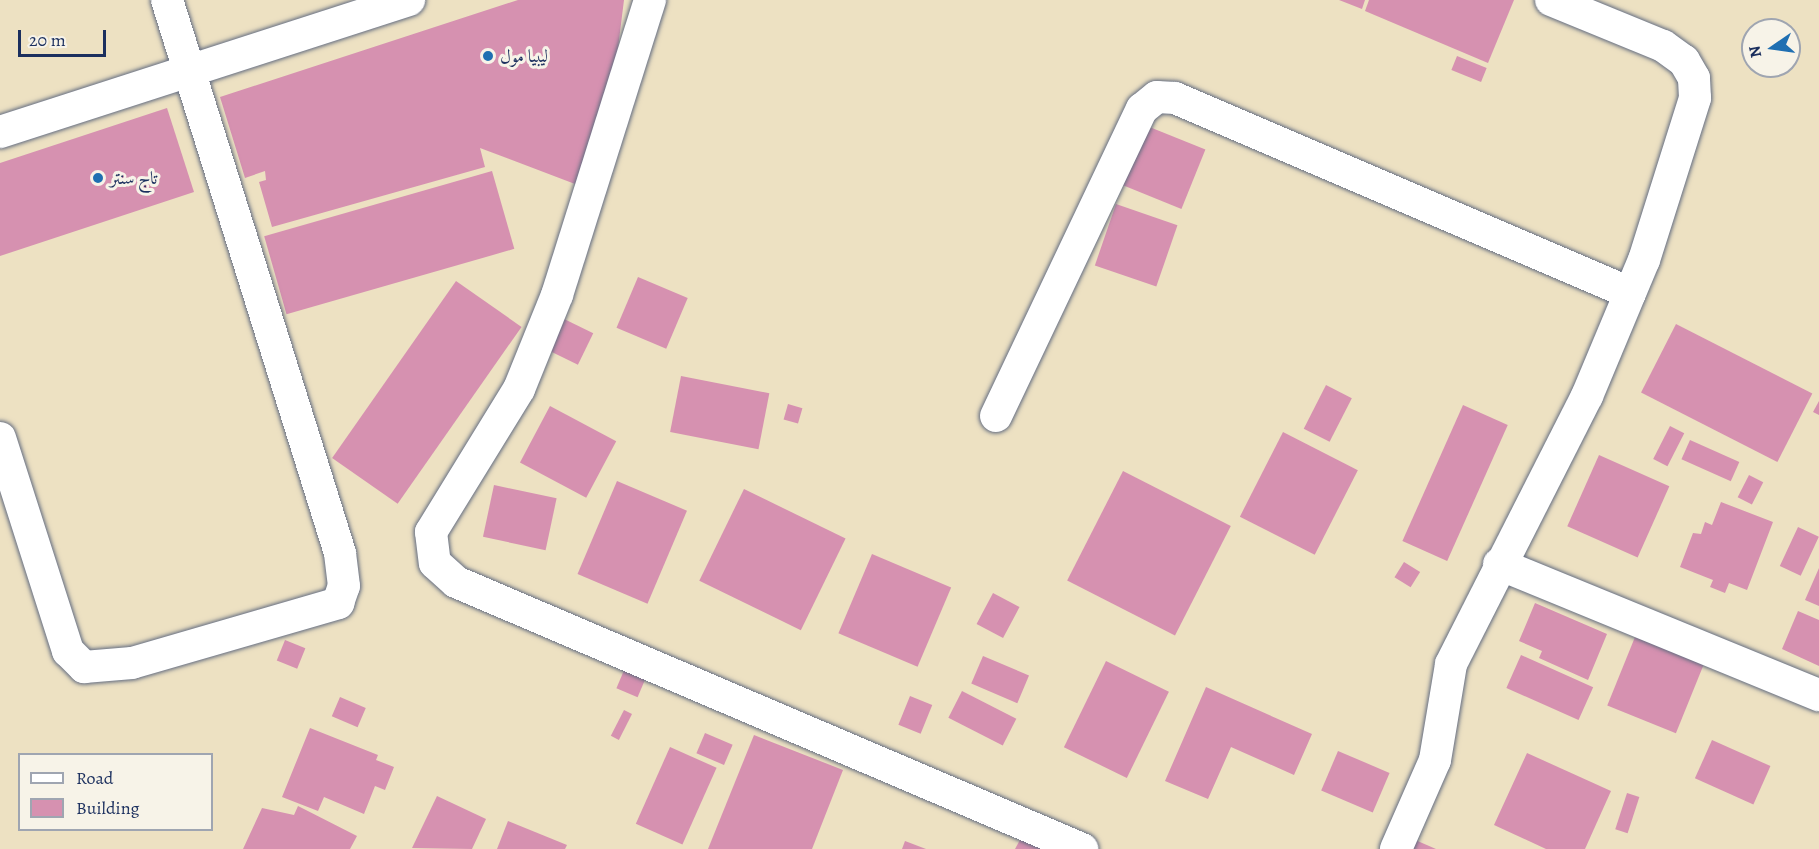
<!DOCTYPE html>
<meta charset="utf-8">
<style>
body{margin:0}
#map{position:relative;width:1819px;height:849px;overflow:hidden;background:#ede1c2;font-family:Alegreya,Amiri,serif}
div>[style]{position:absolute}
.building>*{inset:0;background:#d691b0;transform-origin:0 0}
.roads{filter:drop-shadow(0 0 2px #646d81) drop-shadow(0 0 2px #646d81)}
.minor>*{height:32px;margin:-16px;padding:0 16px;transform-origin:16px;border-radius:16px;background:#fff}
.dots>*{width:16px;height:16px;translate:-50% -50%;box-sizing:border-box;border:3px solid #f7f3e8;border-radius:50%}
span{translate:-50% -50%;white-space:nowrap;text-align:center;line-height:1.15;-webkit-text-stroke:6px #f7f3e8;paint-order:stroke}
.poi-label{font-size:18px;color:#1b2f5e}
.left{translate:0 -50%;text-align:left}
.legend{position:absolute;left:18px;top:753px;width:195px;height:78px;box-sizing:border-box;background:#f7f3e8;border:2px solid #9fa5b1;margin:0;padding:8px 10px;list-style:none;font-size:18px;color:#1b2f5e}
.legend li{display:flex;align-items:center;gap:12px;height:30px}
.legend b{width:30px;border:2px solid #9fa5b1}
.north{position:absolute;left:1741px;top:18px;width:60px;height:60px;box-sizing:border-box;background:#f7f3e8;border:2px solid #9fa5b1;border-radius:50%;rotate:257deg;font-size:16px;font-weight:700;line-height:24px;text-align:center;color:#1b2f5e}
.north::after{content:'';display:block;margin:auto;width:21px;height:27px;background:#1f6fb2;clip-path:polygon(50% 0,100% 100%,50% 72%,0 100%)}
.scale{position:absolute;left:18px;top:30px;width:88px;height:27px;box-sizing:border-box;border:3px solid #1b2f5e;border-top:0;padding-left:8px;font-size:18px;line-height:21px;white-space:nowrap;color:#1b2f5e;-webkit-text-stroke:4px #f7f3e8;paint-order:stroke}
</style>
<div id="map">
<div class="building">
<div style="clip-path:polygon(518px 0,624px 0,614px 80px,575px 184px,480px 148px,485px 167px,272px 227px,259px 182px,266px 180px,265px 171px,245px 178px,220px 97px)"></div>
<div style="clip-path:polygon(1339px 0,1365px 0,1362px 9px)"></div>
<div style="clip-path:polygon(1369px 0,1514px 0,1488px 63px,1365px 11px)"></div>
<div style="left:1457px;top:56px;width:32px;height:15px;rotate:22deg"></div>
<div style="clip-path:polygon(167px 108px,194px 192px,0 256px,0 163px)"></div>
<div style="left:1147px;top:126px;width:63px;height:64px;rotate:22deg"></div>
<div style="left:492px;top:171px;width:81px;height:237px;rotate:74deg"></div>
<div style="left:1116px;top:204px;width:65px;height:65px;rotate:19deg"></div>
<div style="left:638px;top:277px;width:54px;height:55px;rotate:23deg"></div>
<div style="left:456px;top:281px;width:80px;height:216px;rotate:35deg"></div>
<div style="left:560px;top:317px;width:37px;height:35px;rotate:26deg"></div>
<div style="left:1676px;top:324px;width:153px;height:77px;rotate:27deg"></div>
<div style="left:681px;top:376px;width:90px;height:57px;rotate:11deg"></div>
<div style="left:1326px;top:385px;width:29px;height:49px;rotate:27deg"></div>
<div style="clip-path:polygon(1819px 401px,1819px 415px,1813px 412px)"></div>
<div style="left:788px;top:404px;width:15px;height:16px;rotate:16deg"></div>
<div style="left:1463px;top:405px;width:49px;height:149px;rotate:24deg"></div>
<div style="left:550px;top:406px;width:75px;height:64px;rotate:28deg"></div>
<div style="left:1670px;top:426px;width:16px;height:37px;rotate:27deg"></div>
<div style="left:1283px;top:432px;width:84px;height:95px;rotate:27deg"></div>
<div style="left:1690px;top:440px;width:54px;height:21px;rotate:24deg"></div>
<div style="left:1599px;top:455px;width:77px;height:78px;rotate:24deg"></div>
<div style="left:1123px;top:471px;width:121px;height:123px;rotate:27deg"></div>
<div style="left:1749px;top:475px;width:16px;height:25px;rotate:27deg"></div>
<div style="left:617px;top:481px;width:76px;height:101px;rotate:23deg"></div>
<div style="left:494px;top:485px;width:64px;height:53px;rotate:12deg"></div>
<div style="left:744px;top:489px;width:113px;height:102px;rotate:26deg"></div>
<div style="clip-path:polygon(1721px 502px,1773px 522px,1747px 590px,1729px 583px,1725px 593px,1710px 587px,1713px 580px,1680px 567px,1693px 533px,1701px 534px,1705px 522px,1712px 525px)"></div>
<div style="left:1798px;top:527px;width:23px;height:43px;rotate:25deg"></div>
<div style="left:872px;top:554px;width:86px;height:86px;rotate:23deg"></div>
<div style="left:1404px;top:562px;width:19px;height:18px;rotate:32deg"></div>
<div style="clip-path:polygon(1819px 568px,1819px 606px,1805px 600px)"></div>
<div style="left:993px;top:593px;width:30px;height:35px;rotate:28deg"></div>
<div style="clip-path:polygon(1535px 603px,1607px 634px,1588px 680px,1539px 658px,1542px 651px,1519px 641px)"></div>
<div style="clip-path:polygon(1798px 611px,1819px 620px,1819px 666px,1782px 649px)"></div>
<div style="left:1635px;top:637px;width:74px;height:74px;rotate:22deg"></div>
<div style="left:285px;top:640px;width:22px;height:22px;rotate:22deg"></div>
<div style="left:1521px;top:655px;width:79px;height:36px;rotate:24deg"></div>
<div style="left:983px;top:656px;width:50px;height:30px;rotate:23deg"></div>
<div style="left:1106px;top:661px;width:70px;height:96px;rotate:26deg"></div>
<div style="left:625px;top:668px;width:23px;height:22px;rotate:23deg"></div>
<div style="clip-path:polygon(1206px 687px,1312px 734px,1294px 775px,1231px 747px,1208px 799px,1165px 781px)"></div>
<div style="left:962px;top:691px;width:61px;height:30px;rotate:27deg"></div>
<div style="left:910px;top:696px;width:24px;height:31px;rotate:22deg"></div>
<div style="left:340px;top:697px;width:28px;height:21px;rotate:23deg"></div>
<div style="left:624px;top:710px;width:9px;height:29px;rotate:27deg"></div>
<div style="clip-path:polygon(310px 728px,378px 755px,376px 760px,394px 767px,385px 790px,375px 786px,364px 814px,324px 797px,318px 811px,282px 797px)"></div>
<div style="left:705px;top:733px;width:30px;height:22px;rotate:23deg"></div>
<div style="clip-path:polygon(754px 735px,843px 770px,812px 849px,708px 849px)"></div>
<div style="left:1712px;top:740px;width:64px;height:42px;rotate:24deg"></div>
<div style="left:670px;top:747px;width:51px;height:84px;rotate:24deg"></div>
<div style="left:1338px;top:751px;width:56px;height:43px;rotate:23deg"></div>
<div style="clip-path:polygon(1527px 753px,1611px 791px,1585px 849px,1546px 849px,1494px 825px)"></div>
<div style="left:1627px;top:793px;width:13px;height:38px;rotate:18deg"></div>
<div style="clip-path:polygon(437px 796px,486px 819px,472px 849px,412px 848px)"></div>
<div style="clip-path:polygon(298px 806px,357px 836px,350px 849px,243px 849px,262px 808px,294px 815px)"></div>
<div style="clip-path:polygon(508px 821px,567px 845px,565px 849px,497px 849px)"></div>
<div style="clip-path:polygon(1021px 838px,1044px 849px,1015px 849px)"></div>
<div style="clip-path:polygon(1413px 839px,1436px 849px,1409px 849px)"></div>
<div style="clip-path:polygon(905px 841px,926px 849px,902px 849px)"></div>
</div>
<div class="roads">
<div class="minor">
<div style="left:650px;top:0;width:309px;rotate:107.5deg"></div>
<div style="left:557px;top:295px;width:101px;rotate:112deg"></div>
<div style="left:519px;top:389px;width:168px;rotate:121.6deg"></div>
<div style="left:431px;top:532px;width:31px;rotate:83deg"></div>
<div style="left:435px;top:563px;width:28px;rotate:42deg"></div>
<div style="left:456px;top:582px;width:681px;rotate:23.1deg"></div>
<div style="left:0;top:132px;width:430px;rotate:-17.9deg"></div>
<div style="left:996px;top:416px;width:340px;rotate:-64.6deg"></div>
<div style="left:1142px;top:109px;width:19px;rotate:-39deg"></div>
<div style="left:1157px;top:97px;width:18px;rotate:3deg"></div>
<div style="left:1175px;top:98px;width:495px;rotate:23.2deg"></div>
<div style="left:0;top:438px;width:224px;rotate:72.3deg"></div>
<div style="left:68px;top:651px;width:23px;rotate:45deg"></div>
<div style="left:84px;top:667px;width:48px;rotate:-4.8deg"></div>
<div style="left:132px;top:663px;width:215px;rotate:-16.2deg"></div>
<div style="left:338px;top:603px;width:18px;rotate:-71deg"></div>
<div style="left:344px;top:586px;width:33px;rotate:-97deg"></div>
<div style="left:340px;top:553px;width:579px;rotate:-107.37deg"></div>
<div style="left:1499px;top:564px;width:346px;rotate:22.3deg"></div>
<div style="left:1396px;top:849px;width:97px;rotate:-66.3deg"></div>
<div style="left:1435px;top:760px;width:97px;rotate:-80.5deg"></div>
<div style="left:1451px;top:664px;width:301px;rotate:-63.1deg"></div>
<div style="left:1587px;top:396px;width:147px;rotate:-67.3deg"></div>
<div style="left:1644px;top:260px;width:170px;rotate:-72.5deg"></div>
<div style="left:1695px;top:98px;width:20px;rotate:-93deg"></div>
<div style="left:1694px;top:78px;width:20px;rotate:-120deg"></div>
<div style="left:1684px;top:61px;width:26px;rotate:-144deg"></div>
<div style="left:1663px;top:46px;width:121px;rotate:-157.7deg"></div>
</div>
</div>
<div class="dots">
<div style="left:488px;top:56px;background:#1f6fb2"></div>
<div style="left:98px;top:178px;background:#1f6fb2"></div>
</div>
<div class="poi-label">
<span class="left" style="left:500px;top:56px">ليبيا مول</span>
<span class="left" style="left:110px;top:178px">تاج سنتر</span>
</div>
<ul class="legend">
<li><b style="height:8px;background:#fff"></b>Road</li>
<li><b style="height:16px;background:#d691b0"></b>Building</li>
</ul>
<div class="north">N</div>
<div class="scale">20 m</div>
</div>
